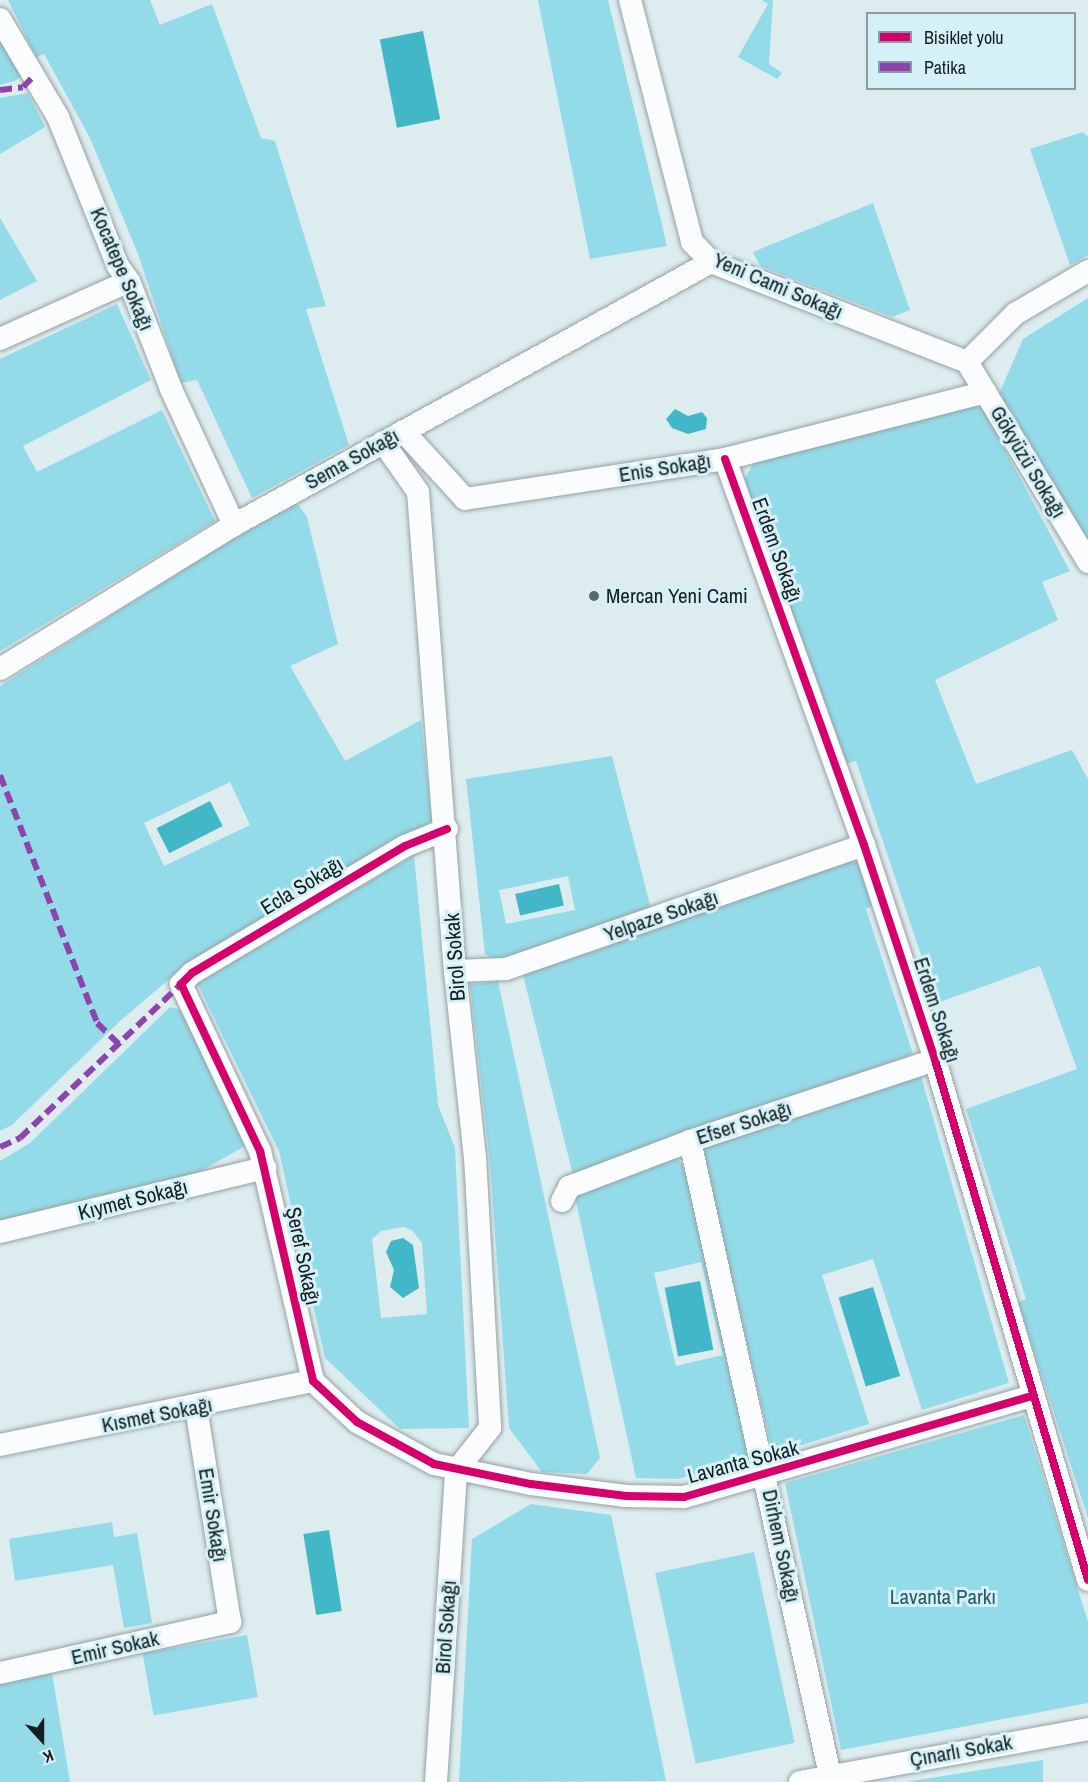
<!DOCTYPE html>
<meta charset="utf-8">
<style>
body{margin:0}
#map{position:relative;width:1088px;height:1782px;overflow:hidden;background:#ddecef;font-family:"Archivo Narrow",sans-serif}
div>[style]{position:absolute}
.green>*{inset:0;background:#94dbe9;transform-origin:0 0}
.water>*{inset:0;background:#42b7c8;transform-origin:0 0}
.roads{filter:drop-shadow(0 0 2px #96a1a3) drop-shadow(0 0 2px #96a1a3)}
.minor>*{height:22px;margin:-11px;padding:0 11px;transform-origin:11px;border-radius:11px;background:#fafcfd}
.quiet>*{height:6px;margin-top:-3px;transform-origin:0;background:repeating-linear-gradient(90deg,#8e44ad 0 12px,transparent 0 18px)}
.cycleway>*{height:8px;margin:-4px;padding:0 4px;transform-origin:4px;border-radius:4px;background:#d6006c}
.dots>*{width:16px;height:16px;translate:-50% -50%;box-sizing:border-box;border:3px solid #d5f1f7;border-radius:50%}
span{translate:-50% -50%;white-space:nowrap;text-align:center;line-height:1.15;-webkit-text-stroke:6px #d5f1f7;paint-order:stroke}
.street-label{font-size:21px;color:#151f21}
.poi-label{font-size:21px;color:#151f21}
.left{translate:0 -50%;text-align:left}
.park-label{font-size:21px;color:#275b65}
.legend{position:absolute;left:866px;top:12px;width:210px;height:78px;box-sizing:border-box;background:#d5f1f7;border:2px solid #889da1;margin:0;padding:8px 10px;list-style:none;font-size:18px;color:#151f21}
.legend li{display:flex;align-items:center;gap:12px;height:30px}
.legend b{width:30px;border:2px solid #889da1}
.north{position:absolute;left:12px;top:1710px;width:60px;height:60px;-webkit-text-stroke:4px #d5f1f7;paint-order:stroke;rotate:159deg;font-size:16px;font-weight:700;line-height:24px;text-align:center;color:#151f21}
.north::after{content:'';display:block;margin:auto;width:21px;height:27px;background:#151f21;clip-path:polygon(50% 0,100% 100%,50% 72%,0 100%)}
</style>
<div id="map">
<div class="green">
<div style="clip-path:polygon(8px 0,150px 0,160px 25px,212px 4px,261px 138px,275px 141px,326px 306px,306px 309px,349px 445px,252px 498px,197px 380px,181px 383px,138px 254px,90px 138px,44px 54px,36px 57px)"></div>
<div style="clip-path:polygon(538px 0,608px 0,667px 246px,590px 259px)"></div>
<div style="clip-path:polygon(762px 0,773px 0,769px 64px,782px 73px,777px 79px,738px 57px,768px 4px)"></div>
<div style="clip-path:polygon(0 35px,23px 75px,15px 81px,0 85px)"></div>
<div style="clip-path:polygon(28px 93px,45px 127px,0 154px,0 98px)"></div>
<div style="clip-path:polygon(1083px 132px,1088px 137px,1088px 255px,1070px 265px,1030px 149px)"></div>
<div style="clip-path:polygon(873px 203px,910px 310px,892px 317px,760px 266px,753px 252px)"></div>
<div style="clip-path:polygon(0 218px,37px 281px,0 300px)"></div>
<div style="clip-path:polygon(1088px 298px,1088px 547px,998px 396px,1023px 339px)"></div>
<div style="clip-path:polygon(117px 304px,151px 380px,23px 446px,37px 472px,162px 410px,215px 521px,0 651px,0 359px)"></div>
<div style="clip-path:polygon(969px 404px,983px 409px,1070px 571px,1042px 582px,1058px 620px,935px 680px,976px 784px,1072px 750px,1088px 779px,1088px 1518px,1018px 1302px,1026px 1299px,966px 1109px,1077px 1069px,1040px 966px,937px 1003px,856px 761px,842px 765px,744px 479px,756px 459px)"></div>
<div style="clip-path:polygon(evenodd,297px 503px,307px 517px,338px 644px,290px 666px,345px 761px,421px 720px,432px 821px,188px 963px,119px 1022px,12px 1125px,0 1131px,0 686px,226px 543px,297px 503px,230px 782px,250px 825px,164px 866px,144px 823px,230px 782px)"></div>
<div style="clip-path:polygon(evenodd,612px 756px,651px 909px,495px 960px,485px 954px,466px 779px,612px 756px,568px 876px,575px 910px,506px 924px,499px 890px,568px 876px)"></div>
<div style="clip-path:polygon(evenodd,414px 855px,438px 1105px,455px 1148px,469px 1428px,400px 1429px,325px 1358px,279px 1151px,197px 983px,414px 855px,403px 1227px,412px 1230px,422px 1243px,427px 1314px,381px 1318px,372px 1239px,381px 1231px,403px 1227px)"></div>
<div style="clip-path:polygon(849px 859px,862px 864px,876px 904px,866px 909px,913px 1054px,573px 1175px,522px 971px)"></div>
<div style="clip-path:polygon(498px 981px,600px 1458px,587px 1474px,542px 1472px,509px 1428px,490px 1164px,470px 984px)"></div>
<div style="clip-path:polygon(170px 1007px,182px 1010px,245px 1146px,194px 1175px,0 1223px,0 1161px,30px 1143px)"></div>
<div style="clip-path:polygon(921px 1076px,1009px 1383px,922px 1410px,873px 1259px,822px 1275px,869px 1424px,773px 1454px,701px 1149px)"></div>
<div style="clip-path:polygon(evenodd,677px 1158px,686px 1169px,751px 1461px,677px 1479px,636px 1478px,574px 1192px,677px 1158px,701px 1262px,723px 1355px,676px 1366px,654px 1273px,701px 1262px)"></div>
<div style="clip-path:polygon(1024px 1415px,1088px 1622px,1088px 1703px,841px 1750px,785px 1483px)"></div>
<div style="clip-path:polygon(531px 1504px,611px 1515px,666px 1781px,459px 1782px,472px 1539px)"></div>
<div style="clip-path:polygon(112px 1522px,114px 1537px,137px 1533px,152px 1623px,124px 1628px,113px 1565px,15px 1581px,9px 1539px)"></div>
<div style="left:754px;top:1552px;width:195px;height:101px;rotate:78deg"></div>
<div style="left:247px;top:1635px;width:63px;height:106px;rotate:80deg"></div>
<div style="clip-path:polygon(52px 1673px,70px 1782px,0 1782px,0 1683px)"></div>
<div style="clip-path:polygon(1043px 1760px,1043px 1782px,905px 1782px)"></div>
</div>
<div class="water">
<div style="left:423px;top:31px;width:90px;height:44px;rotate:79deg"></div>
<div style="clip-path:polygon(675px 409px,688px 416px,702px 412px,707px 418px,706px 429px,688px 434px,672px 428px,666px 419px)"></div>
<div style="left:210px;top:801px;width:28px;height:60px;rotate:63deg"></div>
<div style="left:559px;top:884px;width:22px;height:45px;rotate:77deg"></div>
<div style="clip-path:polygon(403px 1238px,413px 1245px,419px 1288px,403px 1298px,390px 1287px,394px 1270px,386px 1252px,391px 1241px)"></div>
<div style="left:700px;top:1281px;width:70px;height:36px;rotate:79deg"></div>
<div style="left:873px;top:1287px;width:93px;height:36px;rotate:73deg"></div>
<div style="left:329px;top:1530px;width:82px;height:26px;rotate:81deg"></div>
</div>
<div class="roads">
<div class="minor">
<div style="left:630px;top:0;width:250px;rotate:75.6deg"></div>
<div style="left:692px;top:242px;width:28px;rotate:46deg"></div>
<div style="left:711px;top:262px;width:275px;rotate:21.3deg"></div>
<div style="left:0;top:19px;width:114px;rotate:59.4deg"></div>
<div style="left:58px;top:117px;width:161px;rotate:68.1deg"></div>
<div style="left:118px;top:266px;width:19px;rotate:54deg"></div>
<div style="left:129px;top:281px;width:116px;rotate:68.7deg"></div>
<div style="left:171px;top:389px;width:150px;rotate:65.1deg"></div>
<div style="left:0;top:339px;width:141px;rotate:-24.2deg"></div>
<div style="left:967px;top:362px;width:234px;rotate:58.8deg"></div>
<div style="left:967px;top:362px;width:68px;rotate:-45deg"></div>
<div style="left:1015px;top:314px;width:85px;rotate:-30.5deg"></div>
<div style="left:403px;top:431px;width:92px;rotate:47.6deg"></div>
<div style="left:465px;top:499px;width:263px;rotate:-8.7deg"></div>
<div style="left:725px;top:459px;width:269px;rotate:-14.4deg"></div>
<div style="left:383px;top:442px;width:61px;rotate:55deg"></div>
<div style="left:418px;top:492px;width:480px;rotate:85.6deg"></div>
<div style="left:455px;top:971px;width:187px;rotate:83.9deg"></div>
<div style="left:475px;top:1157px;width:271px;rotate:86.8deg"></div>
<div style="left:490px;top:1428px;width:55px;rotate:128.3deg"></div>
<div style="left:725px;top:459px;width:410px;rotate:70.2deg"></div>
<div style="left:864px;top:845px;width:226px;rotate:71.7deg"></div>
<div style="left:935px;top:1060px;width:542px;rotate:73.6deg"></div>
<div style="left:0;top:669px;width:275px;rotate:-31.6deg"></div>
<div style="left:234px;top:525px;width:545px;rotate:-28.87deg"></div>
<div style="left:447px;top:829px;width:45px;rotate:158deg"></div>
<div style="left:405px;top:846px;width:248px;rotate:149.2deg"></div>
<div style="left:192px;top:973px;width:16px;rotate:135deg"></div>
<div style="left:181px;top:984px;width:185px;rotate:64.7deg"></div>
<div style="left:260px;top:1151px;width:236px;rotate:77deg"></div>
<div style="left:313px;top:1381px;width:60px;rotate:43deg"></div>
<div style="left:357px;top:1422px;width:88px;rotate:28.6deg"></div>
<div style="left:434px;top:1464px;width:99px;rotate:11.7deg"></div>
<div style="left:531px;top:1484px;width:96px;rotate:7.2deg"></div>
<div style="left:626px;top:1496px;width:58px;rotate:1deg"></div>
<div style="left:684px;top:1497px;width:361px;rotate:-16.2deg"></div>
<div style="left:455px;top:971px;width:51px;rotate:-2.2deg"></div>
<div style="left:506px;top:969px;width:379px;rotate:-19.1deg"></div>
<div style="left:690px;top:1141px;width:649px;rotate:77.55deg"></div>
<div style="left:562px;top:1201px;width:16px;rotate:-63deg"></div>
<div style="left:569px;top:1187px;width:129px;rotate:-20.8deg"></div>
<div style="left:690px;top:1141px;width:258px;rotate:-18.3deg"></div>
<div style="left:0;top:1232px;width:273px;rotate:-13.6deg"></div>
<div style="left:0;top:1445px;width:319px;rotate:-11.6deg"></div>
<div style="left:0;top:1673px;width:236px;rotate:-12.5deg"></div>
<div style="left:230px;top:1622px;width:217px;rotate:-99deg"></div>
<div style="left:436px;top:1782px;width:312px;rotate:-86.3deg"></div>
<div style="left:800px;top:1782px;width:293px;rotate:-10.4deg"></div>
</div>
</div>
<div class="quiet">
<div style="left:0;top:90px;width:23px;rotate:-7deg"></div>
<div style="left:23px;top:87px;width:17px;rotate:-45deg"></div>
<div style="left:0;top:775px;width:266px;rotate:68.6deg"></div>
<div style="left:97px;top:1023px;width:32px;rotate:44deg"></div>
<div style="left:0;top:1147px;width:22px;rotate:-24deg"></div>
<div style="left:20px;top:1138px;width:223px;rotate:-43.7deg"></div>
</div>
<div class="cycleway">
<div style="left:725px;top:459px;width:410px;rotate:70.2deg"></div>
<div style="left:864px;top:845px;width:226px;rotate:71.7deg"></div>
<div style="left:935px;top:1060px;width:542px;rotate:73.6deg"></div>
<div style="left:447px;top:829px;width:45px;rotate:158deg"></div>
<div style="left:405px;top:846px;width:248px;rotate:149.2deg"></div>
<div style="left:192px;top:973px;width:16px;rotate:135deg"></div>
<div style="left:181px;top:984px;width:185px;rotate:64.7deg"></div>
<div style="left:260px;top:1151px;width:236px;rotate:77deg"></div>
<div style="left:313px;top:1381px;width:60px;rotate:43deg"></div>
<div style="left:357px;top:1422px;width:88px;rotate:28.6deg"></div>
<div style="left:434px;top:1464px;width:99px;rotate:11.7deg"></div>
<div style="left:531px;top:1484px;width:96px;rotate:7.2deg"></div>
<div style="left:626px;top:1496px;width:58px;rotate:1deg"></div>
<div style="left:684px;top:1497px;width:361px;rotate:-16.2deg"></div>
</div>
<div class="dots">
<div style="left:594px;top:596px;background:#5b6769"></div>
</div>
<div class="street-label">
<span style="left:122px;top:269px;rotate:67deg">Kocatepe Sokağı</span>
<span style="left:778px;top:286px;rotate:23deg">Yeni Cami Sokağı</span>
<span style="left:352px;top:459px;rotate:-29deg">Sema Sokağı</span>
<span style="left:1028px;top:462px;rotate:59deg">Gökyüzü Sokağı</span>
<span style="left:665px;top:468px;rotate:-9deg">Enis Sokağı</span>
<span style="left:777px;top:550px;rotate:70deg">Erdem Sokağı</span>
<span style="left:302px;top:886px;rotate:-31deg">Ecla Sokağı</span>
<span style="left:661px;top:916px;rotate:-19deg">Yelpaze Sokağı</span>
<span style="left:455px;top:957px;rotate:-94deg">Birol Sokak</span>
<span style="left:937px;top:1010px;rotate:72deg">Erdem Sokağı</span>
<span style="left:744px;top:1123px;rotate:-18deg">Efser Sokağı</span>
<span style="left:133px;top:1200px;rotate:-14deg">Kıymet Sokağı</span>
<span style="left:303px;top:1256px;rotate:78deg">Şeref Sokağı</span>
<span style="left:157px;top:1415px;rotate:-11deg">Kısmet Sokağı</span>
<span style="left:743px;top:1462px;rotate:-15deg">Lavanta Sokak</span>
<span style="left:213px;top:1515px;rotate:81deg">Emir Sokağı</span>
<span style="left:781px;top:1546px;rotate:78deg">Dirhem Sokağı</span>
<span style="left:446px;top:1627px;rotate:-86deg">Birol Sokağı</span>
<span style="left:115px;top:1648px;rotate:-13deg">Emir Sokak</span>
<span style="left:961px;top:1751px;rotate:-10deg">Çınarlı Sokak</span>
</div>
<div class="poi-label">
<span class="left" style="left:606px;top:596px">Mercan Yeni Cami</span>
</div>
<div class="park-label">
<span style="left:943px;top:1597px">Lavanta Parkı</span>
</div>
<ul class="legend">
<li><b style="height:8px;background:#d6006c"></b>Bisiklet yolu</li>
<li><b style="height:8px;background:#8e44ad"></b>Patika</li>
</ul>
<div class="north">K</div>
</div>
